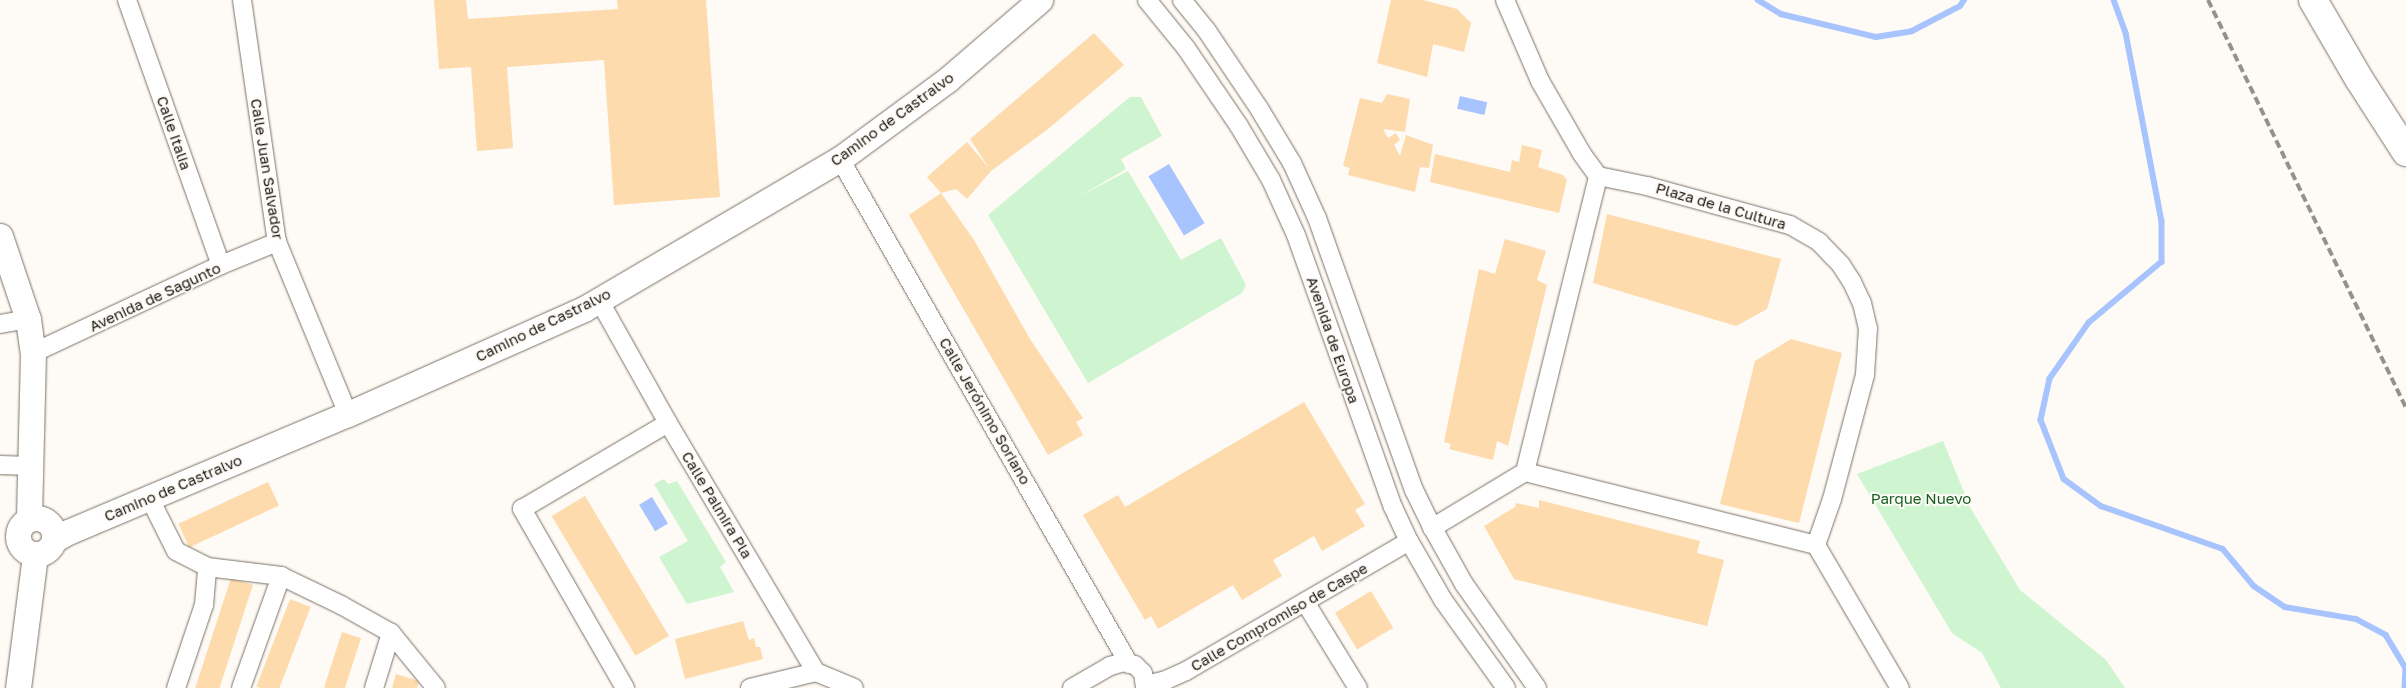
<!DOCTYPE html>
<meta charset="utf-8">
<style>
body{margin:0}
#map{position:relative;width:2406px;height:688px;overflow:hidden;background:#fefaf5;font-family:"Golos Text",sans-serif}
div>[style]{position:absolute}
.green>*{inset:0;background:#cef5cf}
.water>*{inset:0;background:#a8c4fe;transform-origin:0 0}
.stream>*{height:5.5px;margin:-2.75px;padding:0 2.75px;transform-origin:2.75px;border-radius:2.75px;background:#a8c4fe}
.building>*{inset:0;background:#fddbad;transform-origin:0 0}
.roads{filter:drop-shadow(0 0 1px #7a7266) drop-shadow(0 0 1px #7a7266)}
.street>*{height:18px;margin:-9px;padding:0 9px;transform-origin:9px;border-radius:9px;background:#fff}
.secondary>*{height:25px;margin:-12.5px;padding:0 12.5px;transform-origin:12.5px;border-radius:12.5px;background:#fff}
.secondary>.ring{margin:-12.5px;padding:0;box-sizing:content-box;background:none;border:25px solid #fff;border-radius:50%}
.highway>*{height:28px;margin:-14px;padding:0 14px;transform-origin:14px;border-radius:14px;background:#fff}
.rail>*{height:4px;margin-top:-2px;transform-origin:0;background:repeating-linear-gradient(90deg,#94918c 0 8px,transparent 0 12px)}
span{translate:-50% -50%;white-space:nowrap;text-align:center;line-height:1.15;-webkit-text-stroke:4px #fefaf5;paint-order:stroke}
.street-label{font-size:15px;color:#1c1a15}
.park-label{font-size:15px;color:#135e21}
</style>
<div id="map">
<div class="green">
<div style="clip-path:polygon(1130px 97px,1141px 97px,1162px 136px,1121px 159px,1126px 169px,1080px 196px,1128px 171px,1181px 260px,1221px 238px,1246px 285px,1242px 293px,1088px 383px,988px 215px)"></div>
<div style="clip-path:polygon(1943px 441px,1971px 509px,2020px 590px,2106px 660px,2125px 688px,2001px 688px,1982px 653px,1952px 633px,1857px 474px)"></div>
<div style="clip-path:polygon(664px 479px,668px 484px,677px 481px,726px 562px,720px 567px,734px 592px,687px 604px,659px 557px,688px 541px,654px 484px)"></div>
</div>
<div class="water">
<div style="left:1460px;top:96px;width:28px;height:13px;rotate:13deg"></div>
<div style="left:1169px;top:164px;width:69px;height:24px;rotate:59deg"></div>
<div style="left:652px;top:497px;width:31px;height:15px;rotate:59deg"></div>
</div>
<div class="stream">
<div style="left:1758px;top:0;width:27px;rotate:31deg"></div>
<div style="left:1781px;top:14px;width:98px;rotate:13.6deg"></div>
<div style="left:1876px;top:37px;width:36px;rotate:-9deg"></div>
<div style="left:1912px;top:31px;width:54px;rotate:-27.5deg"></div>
<div style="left:1960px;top:6px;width:7px;rotate:-56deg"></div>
<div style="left:2114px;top:0;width:35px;rotate:70deg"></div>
<div style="left:2126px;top:33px;width:191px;rotate:79.2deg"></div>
<div style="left:2162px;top:221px;width:41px;rotate:90deg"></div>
<div style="left:2162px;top:262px;width:95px;rotate:140.1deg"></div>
<div style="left:2089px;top:323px;width:68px;rotate:124.9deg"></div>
<div style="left:2050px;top:379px;width:42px;rotate:102.4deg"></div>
<div style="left:2041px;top:420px;width:63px;rotate:68.7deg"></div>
<div style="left:2064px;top:479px;width:46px;rotate:36.1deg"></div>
<div style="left:2101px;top:506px;width:129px;rotate:19.4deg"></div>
<div style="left:2223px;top:549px;width:48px;rotate:50deg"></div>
<div style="left:2254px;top:586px;width:37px;rotate:34deg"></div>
<div style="left:2285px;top:607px;width:72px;rotate:9.6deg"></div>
<div style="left:2356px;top:619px;width:34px;rotate:28deg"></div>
<div style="left:2386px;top:635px;width:39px;rotate:59deg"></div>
<div style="left:2406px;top:668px;width:20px;rotate:93deg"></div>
</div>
<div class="building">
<div style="clip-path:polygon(434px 0,466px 0,468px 19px,618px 9px,617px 0,706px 0,720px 197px,614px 205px,604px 60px,507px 67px,513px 148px,477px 151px,471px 67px,439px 69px)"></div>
<div style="clip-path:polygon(1391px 0,1423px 0,1457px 9px,1471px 23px,1464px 52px,1433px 44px,1427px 77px,1377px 63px)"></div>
<div style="clip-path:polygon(1094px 33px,1124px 65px,1048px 129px,991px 171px,967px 199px,956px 189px,941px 193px,974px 240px,1030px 339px,1083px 418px,1076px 422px,1083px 435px,1048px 455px,909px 215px,941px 193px,927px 177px,967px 142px,989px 168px,970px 139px)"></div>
<div style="clip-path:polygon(1387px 94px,1410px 99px,1405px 132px,1383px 129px,1388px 138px,1396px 133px,1400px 140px,1394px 145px,1400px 156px,1406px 135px,1433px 145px,1429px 168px,1420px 167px,1415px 192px,1348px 175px,1350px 168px,1343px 166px,1360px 98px,1382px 103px)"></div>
<div style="clip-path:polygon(1522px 145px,1542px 150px,1538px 167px,1563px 175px,1567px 180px,1559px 213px,1430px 182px,1435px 154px,1510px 172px,1512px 160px,1519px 162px)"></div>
<div style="clip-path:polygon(1607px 214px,1781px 259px,1767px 309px,1736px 326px,1593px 283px)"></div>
<div style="clip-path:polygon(1505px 239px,1546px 251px,1537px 280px,1547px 285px,1508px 446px,1497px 441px,1493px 460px,1449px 449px,1451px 444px,1444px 442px,1479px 269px,1495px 274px)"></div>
<div style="clip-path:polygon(1791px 339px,1842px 353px,1799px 523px,1720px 504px,1755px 361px)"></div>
<div style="clip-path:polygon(1304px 402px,1365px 504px,1355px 510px,1365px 526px,1322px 551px,1314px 536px,1273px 560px,1282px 576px,1242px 600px,1233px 585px,1158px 629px,1151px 616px,1145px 620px,1083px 515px,1118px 495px,1125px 507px)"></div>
<div style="left:268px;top:482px;width:26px;height:99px;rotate:65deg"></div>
<div style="left:585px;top:496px;width:163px;height:39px;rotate:59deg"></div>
<div style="clip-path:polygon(1539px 500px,1700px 541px,1697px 553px,1724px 560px,1707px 626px,1514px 579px,1484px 526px,1515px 507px,1516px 503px,1539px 508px)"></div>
<div style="left:231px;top:578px;width:23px;height:116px;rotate:18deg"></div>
<div style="left:1371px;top:591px;width:43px;height:42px;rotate:59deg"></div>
<div style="left:290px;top:599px;width:22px;height:94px;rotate:21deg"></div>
<div style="clip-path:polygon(743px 621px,749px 640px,754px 638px,756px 647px,760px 647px,763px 659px,685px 679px,675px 639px)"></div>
<div style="left:342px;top:632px;width:20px;height:58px;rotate:18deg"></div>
<div style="clip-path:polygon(396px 674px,419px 681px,417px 688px,392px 688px)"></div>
</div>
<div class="roads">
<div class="street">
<div style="left:127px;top:0;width:281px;rotate:70.5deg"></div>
<div style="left:242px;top:0;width:245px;rotate:81.8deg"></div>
<div style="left:277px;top:242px;width:186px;rotate:67.6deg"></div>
<div style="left:1147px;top:0;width:62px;rotate:50.9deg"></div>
<div style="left:1186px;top:48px;width:94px;rotate:55.8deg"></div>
<div style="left:1239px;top:126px;width:63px;rotate:59.3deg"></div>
<div style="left:1271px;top:180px;width:60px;rotate:65.6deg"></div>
<div style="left:1296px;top:235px;width:289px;rotate:70.4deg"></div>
<div style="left:1393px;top:507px;width:38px;rotate:65deg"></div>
<div style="left:1409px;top:541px;width:68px;rotate:60deg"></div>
<div style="left:1443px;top:600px;width:108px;rotate:54.4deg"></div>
<div style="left:1182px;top:0;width:40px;rotate:51deg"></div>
<div style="left:1207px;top:31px;width:95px;rotate:56.1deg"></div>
<div style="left:1260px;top:110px;width:62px;rotate:58.9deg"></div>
<div style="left:1292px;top:163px;width:60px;rotate:65.6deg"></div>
<div style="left:1317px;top:218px;width:289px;rotate:70.4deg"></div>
<div style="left:1414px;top:490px;width:39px;rotate:64deg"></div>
<div style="left:1431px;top:525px;width:68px;rotate:60.8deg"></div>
<div style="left:1464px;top:584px;width:127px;rotate:54.9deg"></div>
<div style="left:1505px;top:0;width:88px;rotate:66.6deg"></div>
<div style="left:1540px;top:81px;width:84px;rotate:60.1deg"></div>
<div style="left:1582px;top:154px;width:27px;rotate:54deg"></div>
<div style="left:840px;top:159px;width:582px;rotate:60.22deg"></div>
<div style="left:1598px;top:176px;width:50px;rotate:11.5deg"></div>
<div style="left:1647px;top:186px;width:148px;rotate:15.3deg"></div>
<div style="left:1790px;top:225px;width:34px;rotate:30deg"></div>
<div style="left:1819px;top:242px;width:32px;rotate:46deg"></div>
<div style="left:1841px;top:265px;width:20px;rotate:57deg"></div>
<div style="left:1852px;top:282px;width:23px;rotate:65deg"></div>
<div style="left:1862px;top:303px;width:26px;rotate:77deg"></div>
<div style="left:1868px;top:328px;width:47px;rotate:93.7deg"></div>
<div style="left:1865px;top:375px;width:128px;rotate:104.9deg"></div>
<div style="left:1832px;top:499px;width:49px;rotate:109.2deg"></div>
<div style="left:599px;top:300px;width:141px;rotate:60.7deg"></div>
<div style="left:668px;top:423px;width:290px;rotate:59.3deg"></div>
<div style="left:816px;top:672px;width:41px;rotate:22.8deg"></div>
<div style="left:0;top:324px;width:28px;rotate:-10deg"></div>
<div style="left:33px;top:353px;width:208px;rotate:-25.1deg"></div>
<div style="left:221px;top:265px;width:61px;rotate:-22.3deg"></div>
<div style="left:0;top:465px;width:31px;rotate:2deg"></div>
<div style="left:1525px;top:472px;width:300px;rotate:14.1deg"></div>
<div style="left:149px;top:497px;width:60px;rotate:63.4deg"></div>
<div style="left:176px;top:551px;width:35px;rotate:27deg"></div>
<div style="left:207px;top:567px;width:75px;rotate:6.9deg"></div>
<div style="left:281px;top:576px;width:67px;rotate:25.8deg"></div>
<div style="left:341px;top:605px;width:57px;rotate:29.2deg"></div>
<div style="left:391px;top:633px;width:71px;rotate:50.7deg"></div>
<div style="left:1432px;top:528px;width:109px;rotate:-31.1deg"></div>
<div style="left:1525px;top:472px;width:305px;rotate:-76.1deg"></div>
<div style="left:1816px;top:545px;width:166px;rotate:59.6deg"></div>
<div style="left:1305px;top:602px;width:101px;rotate:58.4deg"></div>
<div style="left:1146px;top:685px;width:21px;rotate:-14deg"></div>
<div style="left:1166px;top:680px;width:22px;rotate:-24deg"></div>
<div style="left:1186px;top:671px;width:258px;rotate:-30.2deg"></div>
<div style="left:176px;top:688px;width:88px;rotate:-71.4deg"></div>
<div style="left:204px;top:605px;width:38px;rotate:-85deg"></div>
<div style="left:241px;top:688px;width:119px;rotate:-70.3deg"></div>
<div style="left:374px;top:688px;width:58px;rotate:-72.8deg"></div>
<div style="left:625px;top:688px;width:207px;rotate:-119.9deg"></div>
<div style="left:522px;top:509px;width:169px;rotate:-30.5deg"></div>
<div style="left:750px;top:688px;width:68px;rotate:-13.6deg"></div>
<div style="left:1072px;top:688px;width:44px;rotate:-30.1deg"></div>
<div style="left:1110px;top:666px;width:15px;rotate:-16deg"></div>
<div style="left:1124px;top:662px;width:11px;rotate:15deg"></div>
<div style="left:1135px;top:665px;width:11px;rotate:45deg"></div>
<div style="left:1143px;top:673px;width:15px;rotate:82deg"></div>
</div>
<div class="secondary">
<div style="left:0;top:236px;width:88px;rotate:71.4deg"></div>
<div style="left:28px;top:319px;width:34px;rotate:82deg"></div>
<div style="left:33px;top:353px;width:166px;rotate:91.4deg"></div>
<div class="ring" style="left:18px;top:518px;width:11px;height:11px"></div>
<div style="left:54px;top:540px;width:16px;rotate:-30deg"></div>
<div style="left:68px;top:532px;width:304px;rotate:-22.9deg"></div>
<div style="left:348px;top:414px;width:258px;rotate:-24deg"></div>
<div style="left:584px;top:309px;width:297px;rotate:-30.4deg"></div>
<div style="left:840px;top:159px;width:133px;rotate:-36.4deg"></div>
<div style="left:947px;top:80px;width:123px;rotate:-40.7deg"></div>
<div style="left:18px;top:688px;width:134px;rotate:-82.7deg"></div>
</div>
<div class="highway">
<div style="left:2313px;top:0;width:91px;rotate:59.8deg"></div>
<div style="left:2359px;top:79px;width:87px;rotate:57.2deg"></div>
</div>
</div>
<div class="rail">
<div style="left:2208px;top:0;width:454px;rotate:64.1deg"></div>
</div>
<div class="street-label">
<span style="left:892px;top:119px;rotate:-36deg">Camino de Castralvo</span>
<span style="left:174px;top:133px;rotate:71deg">Calle Italia</span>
<span style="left:267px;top:169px;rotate:81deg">Calle Juan Salvador</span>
<span style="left:1721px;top:206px;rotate:16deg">Plaza de la Cultura</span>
<span style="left:155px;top:297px;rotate:-25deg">Avenida de Sagunto</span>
<span style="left:543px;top:325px;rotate:-26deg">Camino de Castralvo</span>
<span style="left:1333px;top:340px;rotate:71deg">Avenida de Europa</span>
<span style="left:985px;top:411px;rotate:60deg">Calle Jerónimo Soriano</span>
<span style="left:173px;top:488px;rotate:-23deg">Camino de Castralvo</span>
<span style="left:717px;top:505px;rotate:59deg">Calle Palmira Pla</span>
<span style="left:1279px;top:617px;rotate:-30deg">Calle Compromiso de Caspe</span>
</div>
<div class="park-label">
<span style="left:1921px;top:499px">Parque Nuevo</span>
</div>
</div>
